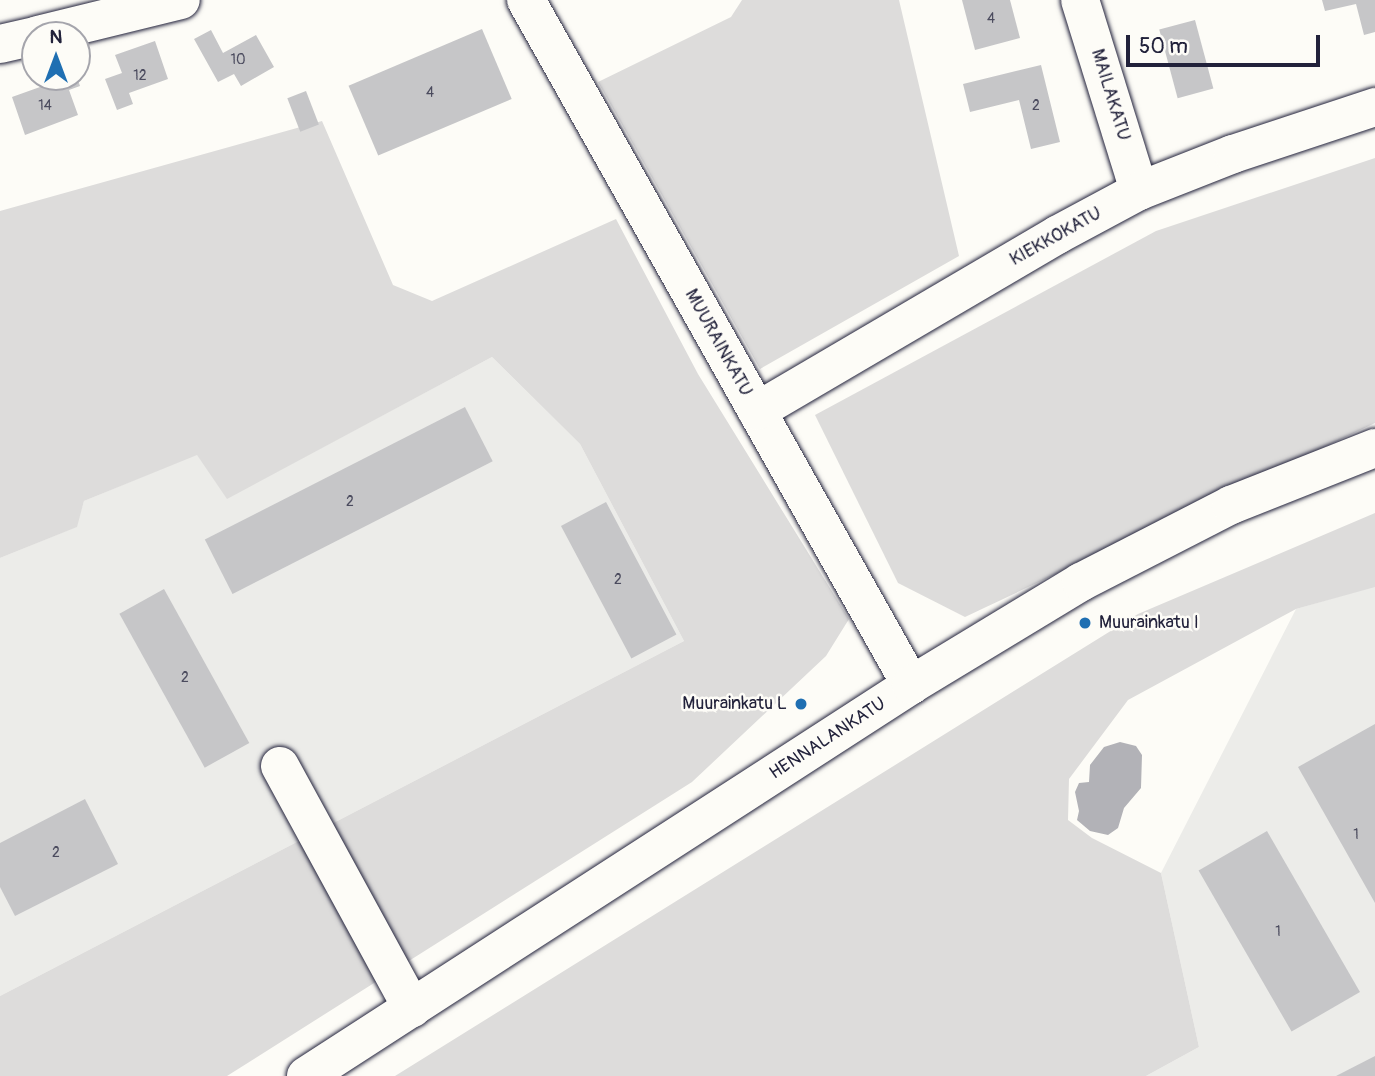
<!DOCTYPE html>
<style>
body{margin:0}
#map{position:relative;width:1375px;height:1076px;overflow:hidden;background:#fdfcf7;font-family:Pangolin,sans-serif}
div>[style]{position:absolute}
.built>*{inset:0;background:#ecece9}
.green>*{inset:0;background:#dddcdb}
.water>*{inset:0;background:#b2b2b7}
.building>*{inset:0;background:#c6c6c8;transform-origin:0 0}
.roads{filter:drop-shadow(0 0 2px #22223b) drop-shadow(0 0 2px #22223b)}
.minor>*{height:38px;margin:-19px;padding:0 19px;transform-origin:19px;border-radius:19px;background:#fdfcf7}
.dots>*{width:19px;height:19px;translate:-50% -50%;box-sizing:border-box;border:4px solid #fdfcf7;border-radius:50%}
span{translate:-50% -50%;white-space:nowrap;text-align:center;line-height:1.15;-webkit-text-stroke:5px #fdfcf7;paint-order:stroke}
.number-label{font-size:14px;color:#4b4b5e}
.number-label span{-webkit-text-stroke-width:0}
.street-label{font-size:18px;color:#22223b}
.poi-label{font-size:18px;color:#22223b}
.left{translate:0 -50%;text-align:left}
.right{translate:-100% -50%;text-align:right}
.north{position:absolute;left:21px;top:21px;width:70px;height:70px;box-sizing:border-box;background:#fdfcf7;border:2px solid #a5a5ac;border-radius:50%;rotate:0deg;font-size:19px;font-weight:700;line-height:28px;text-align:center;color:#22223b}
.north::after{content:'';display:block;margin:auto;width:24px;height:32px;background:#1f6fb2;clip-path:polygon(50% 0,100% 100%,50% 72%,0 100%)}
.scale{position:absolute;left:1126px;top:35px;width:194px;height:32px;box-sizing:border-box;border:4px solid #22223b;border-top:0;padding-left:9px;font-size:21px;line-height:24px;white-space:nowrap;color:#22223b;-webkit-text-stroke:5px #fdfcf7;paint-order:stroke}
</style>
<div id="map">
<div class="built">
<div style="clip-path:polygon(492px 357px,580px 444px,684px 641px,0 996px,0 558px,76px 527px,84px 501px,197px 454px,227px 498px)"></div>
<div style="clip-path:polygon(1375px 586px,1375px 1076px,1146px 1076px,1199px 1047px,1161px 873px,1296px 609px)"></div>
</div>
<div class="green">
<div style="clip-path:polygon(742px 0,899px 0,959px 256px,760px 369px,598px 82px,731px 17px)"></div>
<div style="clip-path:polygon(322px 121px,393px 285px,432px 301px,616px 219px,698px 374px,849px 619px,826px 656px,692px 782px,227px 1076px,0 1076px,0 996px,684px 641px,580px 444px,492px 357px,227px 499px,197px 455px,84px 501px,77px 527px,0 558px,0 211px)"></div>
<div style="clip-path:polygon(1375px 158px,1375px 423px,965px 617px,898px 583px,815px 415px,1156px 231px)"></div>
<div style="clip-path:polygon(1375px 513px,1375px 587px,1296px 609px,1128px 700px,1069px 779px,1068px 820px,1092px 838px,1161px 873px,1199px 1047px,1146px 1076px,395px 1076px,1138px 614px)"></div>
</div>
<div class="water">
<div style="clip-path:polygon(1120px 742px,1136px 746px,1142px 755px,1141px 788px,1124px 808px,1118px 828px,1108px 835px,1090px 831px,1077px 820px,1079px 811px,1075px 792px,1079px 783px,1089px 782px,1090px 765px,1104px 747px)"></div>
</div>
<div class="building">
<div style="clip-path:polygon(962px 0,1010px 0,1020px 38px,975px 50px)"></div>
<div style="clip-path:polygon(1322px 0,1375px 0,1375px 32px,1364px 35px,1356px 4px,1325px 11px)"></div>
<div style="left:1195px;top:20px;width:71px;height:37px;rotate:75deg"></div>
<div style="left:482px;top:29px;width:76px;height:145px;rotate:67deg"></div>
<div style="clip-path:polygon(211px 30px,223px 53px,256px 35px,274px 67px,241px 86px,234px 74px,218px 82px,194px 39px)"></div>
<div style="clip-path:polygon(155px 41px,168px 79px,129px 93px,133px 104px,117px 110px,105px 79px,122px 73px,115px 55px)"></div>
<div style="clip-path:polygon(1041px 65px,1060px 142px,1031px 149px,1019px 100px,970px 112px,963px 84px)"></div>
<div style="clip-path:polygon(52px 77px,77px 77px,80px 86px,69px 90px,78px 115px,25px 135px,12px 97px,54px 82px)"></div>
<div style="left:306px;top:91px;width:36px;height:20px;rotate:69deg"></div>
<div style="left:465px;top:407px;width:61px;height:292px;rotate:63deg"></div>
<div style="left:606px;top:502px;width:150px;height:51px;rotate:62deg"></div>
<div style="left:164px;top:589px;width:176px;height:51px;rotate:61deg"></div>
<div style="clip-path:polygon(1375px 724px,1375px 903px,1298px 767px)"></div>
<div style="clip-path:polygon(85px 799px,118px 864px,15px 916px,0 887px,0 843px)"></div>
<div style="left:1267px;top:831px;width:186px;height:79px;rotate:60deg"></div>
<div style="clip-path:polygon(1375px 1056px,1375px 1076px,1336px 1076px)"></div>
</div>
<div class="roads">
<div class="minor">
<div style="left:526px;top:0;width:786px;rotate:60.66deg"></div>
<div style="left:1080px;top:0;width:200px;rotate:72.8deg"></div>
<div style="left:38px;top:35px;width:147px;rotate:-13.8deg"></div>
<div style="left:0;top:44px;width:36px;rotate:-13deg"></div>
<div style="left:757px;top:411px;width:348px;rotate:-30.4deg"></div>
<div style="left:1057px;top:235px;width:93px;rotate:-28.2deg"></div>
<div style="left:1139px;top:191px;width:101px;rotate:-21.5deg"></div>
<div style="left:1233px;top:154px;width:150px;rotate:-18.3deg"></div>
<div style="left:280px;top:766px;width:276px;rotate:61.4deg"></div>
<div style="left:306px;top:1076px;width:720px;rotate:-32.87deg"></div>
<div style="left:911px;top:685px;width:199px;rotate:-31.2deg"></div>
<div style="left:1081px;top:582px;width:169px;rotate:-27.2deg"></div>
<div style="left:1231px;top:505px;width:155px;rotate:-21.6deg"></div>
</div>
</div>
<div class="dots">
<div style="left:1085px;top:623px;background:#1f6fb2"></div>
<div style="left:801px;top:704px;background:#1f6fb2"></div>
</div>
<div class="number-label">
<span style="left:991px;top:19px">4</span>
<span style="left:238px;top:60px">10</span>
<span style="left:140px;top:76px">12</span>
<span style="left:430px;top:93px">4</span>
<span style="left:45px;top:106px">14</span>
<span style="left:1036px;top:106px">2</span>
<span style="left:350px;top:502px">2</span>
<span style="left:618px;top:580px">2</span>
<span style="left:185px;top:678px">2</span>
<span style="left:1356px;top:835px">1</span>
<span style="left:56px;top:853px">2</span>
<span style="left:1278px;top:932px">1</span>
</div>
<div class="street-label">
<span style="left:1110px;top:95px;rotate:73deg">MAILAKATU</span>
<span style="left:1056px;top:237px;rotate:-29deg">KIEKKOKATU</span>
<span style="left:718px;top:343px;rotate:61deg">MUURAINKATU</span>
<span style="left:828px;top:739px;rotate:-33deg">HENNALANKATU</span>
</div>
<div class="poi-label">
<span class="left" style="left:1099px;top:623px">Muurainkatu I</span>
<span class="right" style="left:787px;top:704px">Muurainkatu L</span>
</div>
<div class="north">N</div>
<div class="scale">50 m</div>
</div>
